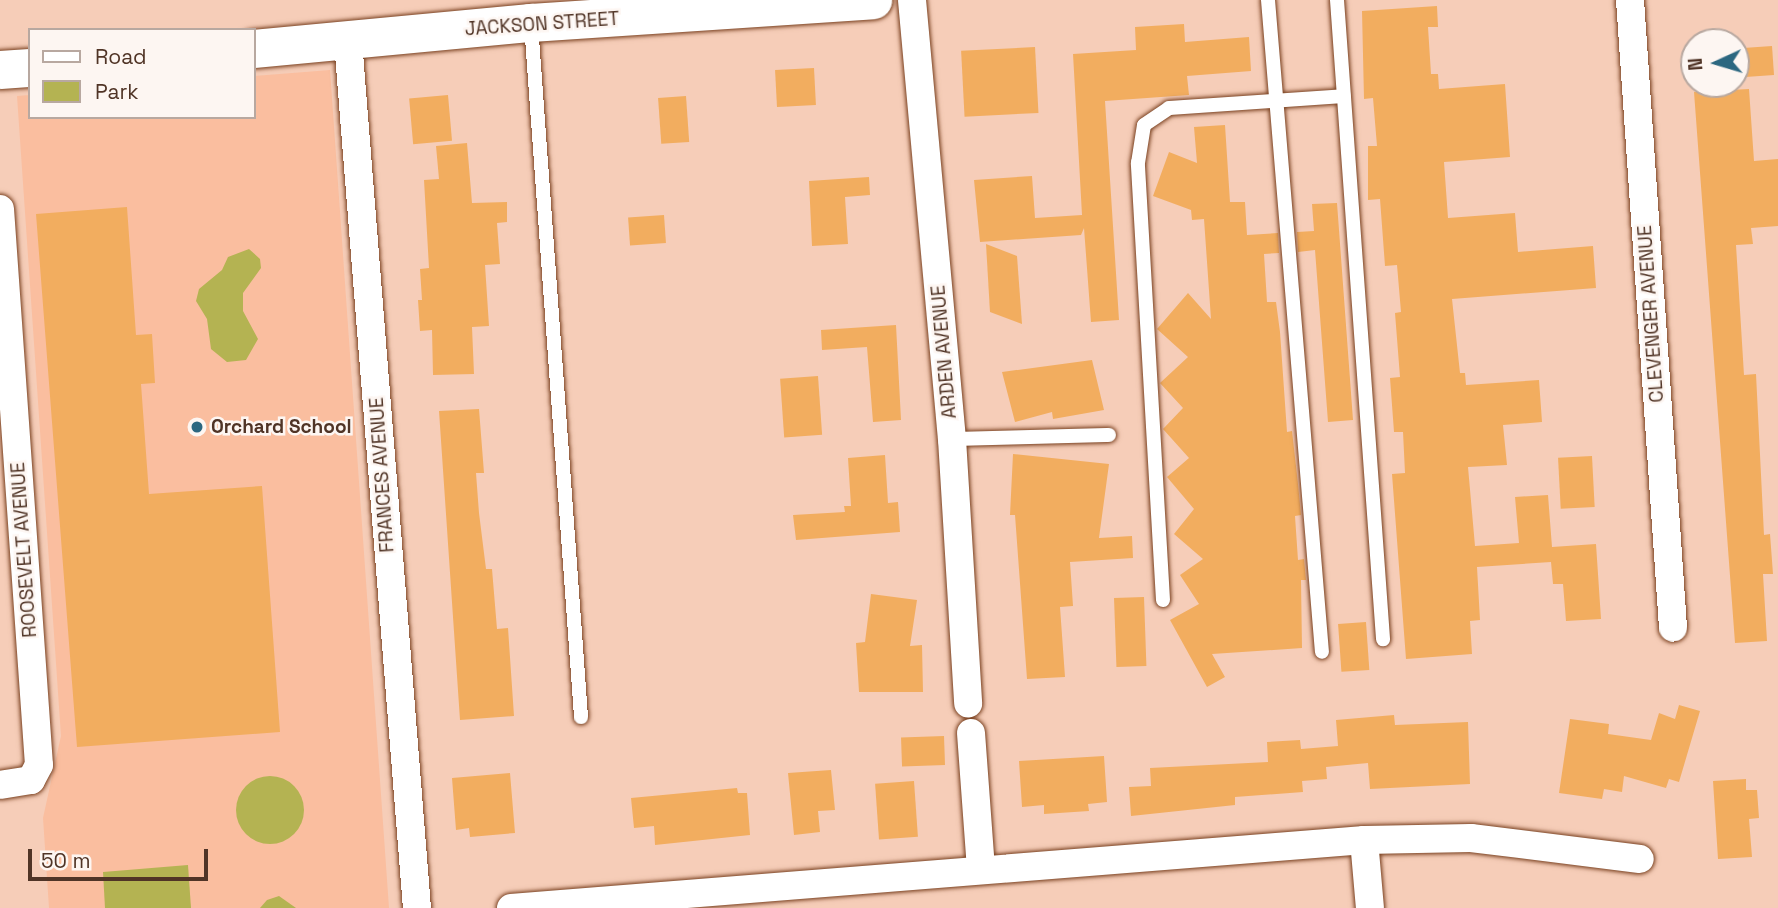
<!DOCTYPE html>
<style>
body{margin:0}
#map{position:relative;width:1778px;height:908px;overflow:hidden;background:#f6cdb8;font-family:"Space Grotesk",sans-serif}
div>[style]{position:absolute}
.built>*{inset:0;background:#fabe9f}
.green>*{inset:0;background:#b4b352}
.round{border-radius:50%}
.building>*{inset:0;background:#f2ad5f;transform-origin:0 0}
.roads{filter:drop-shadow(0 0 2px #7a4120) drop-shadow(0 0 2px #7a4120)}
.lane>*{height:14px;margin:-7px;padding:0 7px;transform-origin:7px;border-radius:7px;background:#fff}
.street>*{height:28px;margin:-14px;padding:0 14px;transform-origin:14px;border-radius:14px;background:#fff}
.secondary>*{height:38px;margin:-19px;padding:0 19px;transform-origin:19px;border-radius:19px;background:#fff}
.dots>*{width:19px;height:19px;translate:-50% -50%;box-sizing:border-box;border:4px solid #fdf6f2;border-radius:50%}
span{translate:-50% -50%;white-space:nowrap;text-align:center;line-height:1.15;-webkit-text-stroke:5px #fdf6f2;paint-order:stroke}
.street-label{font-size:19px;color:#503426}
.poi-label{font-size:19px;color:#503426;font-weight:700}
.left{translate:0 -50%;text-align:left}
.legend{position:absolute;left:28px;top:28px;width:228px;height:91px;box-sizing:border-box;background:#fdf6f2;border:2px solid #b8a8a0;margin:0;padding:9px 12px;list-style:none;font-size:21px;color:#503426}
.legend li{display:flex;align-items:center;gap:14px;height:35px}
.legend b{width:35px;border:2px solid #b8a8a0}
.north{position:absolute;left:1680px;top:28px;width:70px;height:70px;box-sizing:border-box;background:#fdf6f2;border:2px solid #b8a8a0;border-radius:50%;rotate:266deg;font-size:19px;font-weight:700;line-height:28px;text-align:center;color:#503426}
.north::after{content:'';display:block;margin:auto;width:24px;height:32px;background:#2c6780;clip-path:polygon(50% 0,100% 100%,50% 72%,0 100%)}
.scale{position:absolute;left:28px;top:849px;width:180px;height:32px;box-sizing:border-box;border:4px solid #503426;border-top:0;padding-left:9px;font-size:21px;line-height:24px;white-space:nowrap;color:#503426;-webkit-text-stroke:5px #fdf6f2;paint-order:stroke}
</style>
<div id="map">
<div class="built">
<div style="clip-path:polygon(330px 70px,389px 908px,49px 908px,43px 818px,61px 736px,17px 96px,30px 95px,30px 117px,254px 117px,254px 76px)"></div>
</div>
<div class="green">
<div style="clip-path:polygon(249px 249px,260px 259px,261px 268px,243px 293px,243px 311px,258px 339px,246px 360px,227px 362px,211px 349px,207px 319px,196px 301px,199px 289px,222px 270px,228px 257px)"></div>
<div class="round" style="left:236px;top:776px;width:68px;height:68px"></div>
<div style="clip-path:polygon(188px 865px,191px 908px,105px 908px,103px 872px)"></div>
<div style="clip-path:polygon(279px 896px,296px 908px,260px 908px,267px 900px)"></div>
</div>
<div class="building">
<div style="clip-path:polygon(1437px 6px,1438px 27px,1428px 27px,1431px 74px,1438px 74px,1439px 89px,1505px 84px,1510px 157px,1444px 162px,1448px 218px,1515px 213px,1518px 252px,1593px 246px,1596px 288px,1452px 299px,1460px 373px,1465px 373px,1466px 385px,1539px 380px,1542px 422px,1503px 425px,1507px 465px,1468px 467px,1475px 546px,1519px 543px,1515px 497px,1548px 495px,1552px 547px,1596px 544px,1601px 619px,1566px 621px,1563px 584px,1553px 584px,1551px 562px,1477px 567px,1480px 620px,1470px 621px,1472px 654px,1406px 659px,1392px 474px,1405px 473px,1403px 432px,1394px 432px,1390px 378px,1400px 377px,1395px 313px,1401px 312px,1397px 265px,1385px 266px,1380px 199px,1368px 200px,1368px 146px,1377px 146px,1373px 98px,1364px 99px,1362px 11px)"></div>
<div style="clip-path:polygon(1184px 24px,1185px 42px,1249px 37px,1251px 71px,1187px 76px,1189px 95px,1105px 101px,1119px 320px,1091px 322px,1084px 228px,1081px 235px,980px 242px,974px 180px,1032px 176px,1035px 218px,1082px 215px,1073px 54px,1136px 50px,1135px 27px)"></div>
<div style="left:1772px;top:46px;width:29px;height:36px;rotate:86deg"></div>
<div style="left:1035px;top:47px;width:66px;height:74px;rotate:87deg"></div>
<div style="left:814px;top:68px;width:37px;height:39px;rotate:87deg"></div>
<div style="clip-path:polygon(1749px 89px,1754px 161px,1778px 159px,1778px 226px,1751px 228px,1753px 244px,1736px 245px,1744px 375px,1756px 374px,1764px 535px,1770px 534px,1773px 574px,1763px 574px,1767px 641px,1735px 643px,1694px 92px)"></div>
<div style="left:448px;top:95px;width:46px;height:39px;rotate:85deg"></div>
<div style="left:686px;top:96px;width:46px;height:28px;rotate:86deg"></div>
<div style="clip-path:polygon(1225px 125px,1230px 202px,1245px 202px,1247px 235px,1278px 233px,1279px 253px,1264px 254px,1267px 302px,1276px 302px,1280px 332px,1287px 432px,1292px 431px,1298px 484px,1301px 515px,1295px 516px,1298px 560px,1304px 559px,1306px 580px,1301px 580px,1302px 648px,1212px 654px,1225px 677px,1207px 687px,1170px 620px,1199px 604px,1180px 575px,1203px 559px,1174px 534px,1194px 509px,1167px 477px,1189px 458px,1163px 429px,1183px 408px,1160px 383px,1188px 357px,1157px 329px,1188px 293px,1211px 319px,1204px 219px,1192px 220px,1191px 210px,1153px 196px,1169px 152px,1197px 163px,1194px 127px)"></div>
<div style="clip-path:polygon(467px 143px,472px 203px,507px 202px,507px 222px,497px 223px,500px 264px,485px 265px,489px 326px,472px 327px,474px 374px,433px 375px,432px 330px,420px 331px,418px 300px,422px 300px,420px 269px,429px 268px,424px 180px,439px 179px,436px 146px)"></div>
<div style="clip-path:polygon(869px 177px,870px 195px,845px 197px,848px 244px,812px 246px,809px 181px)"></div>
<div style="clip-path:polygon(1337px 203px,1353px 420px,1328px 422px,1315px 250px,1298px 252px,1297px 232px,1314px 231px,1312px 204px)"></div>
<div style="clip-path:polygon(127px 207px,136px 335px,152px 334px,155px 383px,141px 384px,149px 494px,262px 486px,280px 732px,77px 747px,36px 214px)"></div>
<div style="left:664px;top:215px;width:28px;height:36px;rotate:86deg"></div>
<div style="clip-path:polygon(986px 244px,1017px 256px,1022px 324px,990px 312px)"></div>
<div style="clip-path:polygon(896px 325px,901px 420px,873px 422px,867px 347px,822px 350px,821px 330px)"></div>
<div style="clip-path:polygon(1092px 360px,1104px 410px,1053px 419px,1052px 412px,1015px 422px,1002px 372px)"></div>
<div style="left:818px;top:376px;width:59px;height:38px;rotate:86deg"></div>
<div style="clip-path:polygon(479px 409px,484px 473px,476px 473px,479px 513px,486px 569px,492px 569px,497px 629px,508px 628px,514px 716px,460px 720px,439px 411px)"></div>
<div style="clip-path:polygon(1013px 454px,1109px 464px,1099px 538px,1132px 536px,1133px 558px,1070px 562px,1073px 606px,1060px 607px,1065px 677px,1027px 679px,1015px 515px,1010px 515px)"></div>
<div style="clip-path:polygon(885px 455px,888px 503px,898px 502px,900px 532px,796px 540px,793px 515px,845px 512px,844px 506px,851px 506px,848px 458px)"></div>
<div style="left:1592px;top:456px;width:51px;height:34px;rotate:87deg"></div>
<div style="clip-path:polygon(871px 594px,917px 600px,910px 646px,922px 645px,923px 692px,859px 692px,856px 643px,865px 642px)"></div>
<div style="left:1144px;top:597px;width:69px;height:30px;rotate:88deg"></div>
<div style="left:1366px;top:622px;width:48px;height:28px;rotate:86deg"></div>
<div style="clip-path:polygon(1679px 705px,1700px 711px,1679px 782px,1669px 779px,1666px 788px,1624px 776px,1622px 792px,1604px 789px,1602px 799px,1559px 793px,1570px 719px,1609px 724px,1608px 734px,1651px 740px,1659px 713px,1675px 719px)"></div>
<div style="clip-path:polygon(1394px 715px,1395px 725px,1468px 722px,1470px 784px,1370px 789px,1368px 763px,1326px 767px,1327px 779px,1302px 781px,1303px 792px,1235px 797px,1235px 805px,1131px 816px,1129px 787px,1151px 786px,1150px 768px,1268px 762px,1267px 742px,1300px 740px,1301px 749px,1338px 746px,1336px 720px)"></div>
<div style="left:944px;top:736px;width:29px;height:43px;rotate:88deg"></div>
<div style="clip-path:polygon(1104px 756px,1107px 802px,1088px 804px,1089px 811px,1044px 814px,1044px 805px,1022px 807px,1019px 761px)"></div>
<div style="clip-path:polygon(831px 770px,835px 810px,818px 811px,820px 832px,794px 835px,788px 773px)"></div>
<div style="clip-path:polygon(510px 773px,515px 833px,470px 837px,469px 828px,456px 830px,452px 778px)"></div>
<div style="clip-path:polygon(1746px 779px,1746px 790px,1757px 790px,1759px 818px,1749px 819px,1752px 857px,1718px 859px,1713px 781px)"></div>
<div style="left:914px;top:781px;width:56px;height:39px;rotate:86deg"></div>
<div style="clip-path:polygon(737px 788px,738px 793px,747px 793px,750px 835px,655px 845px,654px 826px,634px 828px,631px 798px)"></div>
</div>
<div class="roads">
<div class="lane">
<div style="left:1268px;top:0;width:654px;rotate:85.27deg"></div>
<div style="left:1337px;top:0;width:641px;rotate:85.88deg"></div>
<div style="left:531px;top:24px;width:695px;rotate:85.87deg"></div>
<div style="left:952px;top:439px;width:157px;rotate:-1.5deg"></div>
<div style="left:1163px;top:600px;width:438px;rotate:-93.3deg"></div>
<div style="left:1138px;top:163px;width:38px;rotate:-81deg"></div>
<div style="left:1144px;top:125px;width:30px;rotate:-34deg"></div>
<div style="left:1169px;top:108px;width:175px;rotate:-3.9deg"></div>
</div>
<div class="street">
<div style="left:912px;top:0;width:441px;rotate:84.8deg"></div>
<div style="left:952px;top:439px;width:265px;rotate:86.5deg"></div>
<div style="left:1630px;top:0;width:629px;rotate:86.08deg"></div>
<div style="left:348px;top:41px;width:870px;rotate:85.45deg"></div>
<div style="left:0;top:209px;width:557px;rotate:85.99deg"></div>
<div style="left:39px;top:765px;width:17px;rotate:118deg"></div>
<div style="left:31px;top:780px;width:31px;rotate:171deg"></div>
<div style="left:971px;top:733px;width:136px;rotate:85.8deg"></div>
<div style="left:1364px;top:840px;width:68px;rotate:85deg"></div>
<div style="left:511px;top:908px;width:856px;rotate:-4.56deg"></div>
<div style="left:1364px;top:840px;width:107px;rotate:-1.1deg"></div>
<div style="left:1471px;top:838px;width:170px;rotate:7.1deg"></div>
</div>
<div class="secondary">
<div style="left:254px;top:49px;width:278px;rotate:-5.4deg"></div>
<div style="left:531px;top:23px;width:343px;rotate:-3.8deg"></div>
<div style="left:0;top:70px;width:30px;rotate:-4deg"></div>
</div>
</div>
<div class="dots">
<div style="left:197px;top:427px;background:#2c6780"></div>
</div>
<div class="street-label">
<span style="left:542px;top:24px;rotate:-4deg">JACKSON STREET</span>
<span style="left:1651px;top:314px;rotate:-94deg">CLEVENGER AVENUE</span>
<span style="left:944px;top:352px;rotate:-95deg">ARDEN AVENUE</span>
<span style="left:382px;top:475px;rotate:-94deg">FRANCES AVENUE</span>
<span style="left:24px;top:550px;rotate:-94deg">ROOSEVELT AVENUE</span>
</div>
<div class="poi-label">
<span class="left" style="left:211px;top:427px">Orchard School</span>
</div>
<ul class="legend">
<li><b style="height:9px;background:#fff"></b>Road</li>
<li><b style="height:19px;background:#b4b352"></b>Park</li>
</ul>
<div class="north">N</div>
<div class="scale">50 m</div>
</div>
